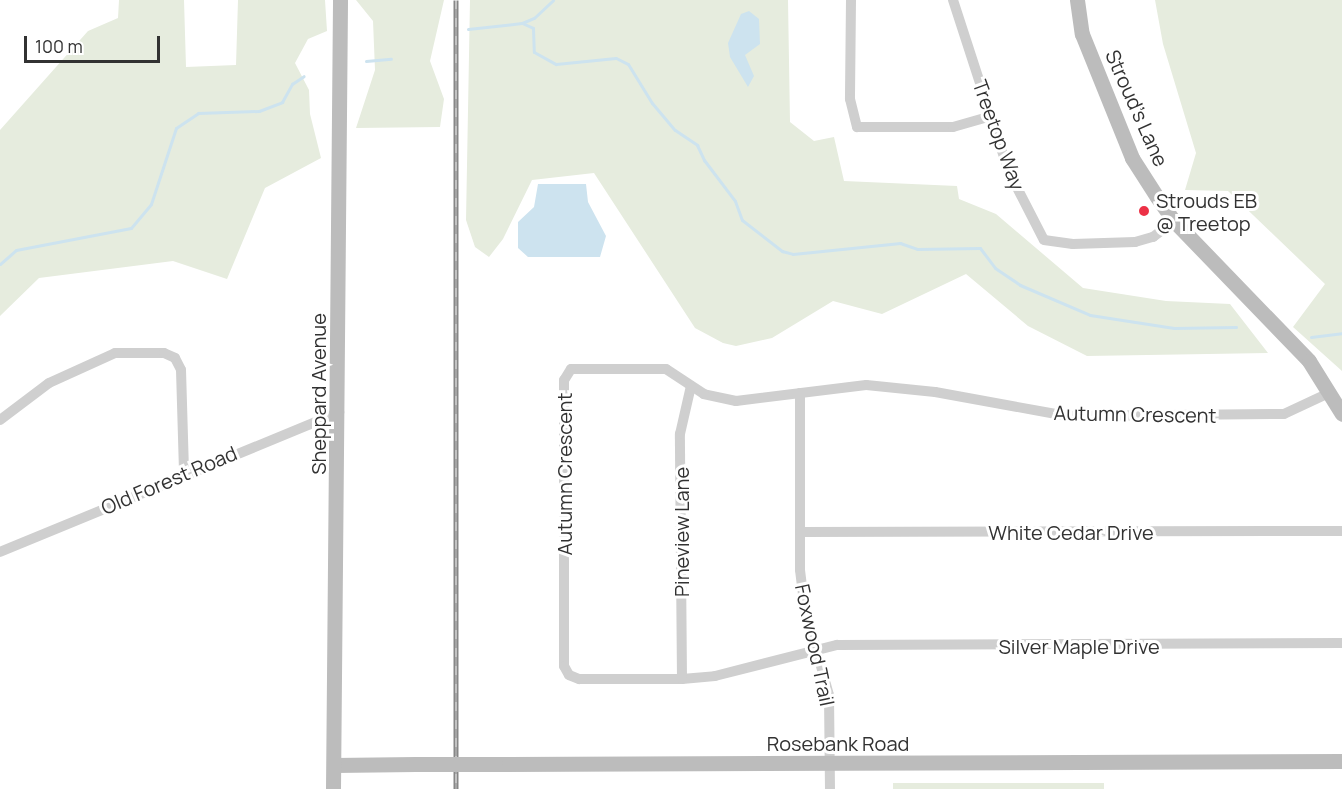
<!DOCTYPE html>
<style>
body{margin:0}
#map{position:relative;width:1342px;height:789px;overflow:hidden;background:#fff;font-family:Manrope,sans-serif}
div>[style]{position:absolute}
.green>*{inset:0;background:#e6ecde;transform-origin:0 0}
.water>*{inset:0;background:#cde3ef}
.stream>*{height:3px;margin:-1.5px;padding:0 1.5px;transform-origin:1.5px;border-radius:1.5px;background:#cde3ef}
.street>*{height:10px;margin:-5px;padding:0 5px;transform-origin:5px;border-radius:5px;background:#cfcfcf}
.secondary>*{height:15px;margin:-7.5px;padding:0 7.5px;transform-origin:7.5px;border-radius:7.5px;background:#bcbcbc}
.rail>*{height:5px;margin-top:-2.5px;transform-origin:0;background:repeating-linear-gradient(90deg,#fff 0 9px,#878787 0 18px);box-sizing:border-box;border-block:2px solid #878787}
.secondary-bridge>*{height:15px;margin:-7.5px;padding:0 7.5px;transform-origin:7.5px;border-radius:7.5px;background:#bcbcbc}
.dots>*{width:16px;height:16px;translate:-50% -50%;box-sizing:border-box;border:3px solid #fff;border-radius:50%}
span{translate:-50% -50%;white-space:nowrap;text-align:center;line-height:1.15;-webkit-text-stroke:6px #fff;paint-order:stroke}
.street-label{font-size:20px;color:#323232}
.poi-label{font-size:20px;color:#323232}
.left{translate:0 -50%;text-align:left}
.scale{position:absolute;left:24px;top:36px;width:136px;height:27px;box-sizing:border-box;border:3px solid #323232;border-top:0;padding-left:8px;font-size:18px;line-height:21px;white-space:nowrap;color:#323232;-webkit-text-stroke:4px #fff;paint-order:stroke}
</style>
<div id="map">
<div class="green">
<div style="clip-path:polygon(119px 0,184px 0,186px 67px,236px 65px,238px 0,325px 0,327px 31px,308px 39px,295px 63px,309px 90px,310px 114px,321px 158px,265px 188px,227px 279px,173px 261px,39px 278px,0 316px,0 130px,88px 31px,118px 18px)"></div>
<div style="clip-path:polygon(356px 0,444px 0,430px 61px,444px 99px,440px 127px,356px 128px,375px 70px,373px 21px)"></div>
<div style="clip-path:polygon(470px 0,788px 0,790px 122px,814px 141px,834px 137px,844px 181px,957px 186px,959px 199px,996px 214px,1083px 288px,1166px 301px,1230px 304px,1268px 353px,1087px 356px,1028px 326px,966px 274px,882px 314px,833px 301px,772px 338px,736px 346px,723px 343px,695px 328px,594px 173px,532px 180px,503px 239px,489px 257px,475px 247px,466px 220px)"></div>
<div style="clip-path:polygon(1155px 0,1342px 0,1342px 371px,1293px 327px,1325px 284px,1228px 191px,1185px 190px,1196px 153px,1163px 44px)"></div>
<div style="left:893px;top:783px;width:211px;height:6px"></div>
</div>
<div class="water">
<div style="clip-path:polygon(749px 11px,759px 19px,760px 44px,745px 55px,754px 76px,748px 87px,730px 57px,728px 43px,741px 14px)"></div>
<div style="clip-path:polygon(538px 184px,586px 184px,588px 202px,606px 236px,600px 257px,528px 257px,518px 248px,518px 222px,534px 207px)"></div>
</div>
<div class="stream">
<div style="left:522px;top:23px;width:12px;rotate:24deg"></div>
<div style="left:533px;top:28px;width:24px;rotate:88deg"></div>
<div style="left:534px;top:52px;width:25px;rotate:29deg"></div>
<div style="left:556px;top:64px;width:60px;rotate:-5.7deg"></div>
<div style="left:616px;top:58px;width:13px;rotate:27deg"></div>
<div style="left:628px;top:64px;width:46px;rotate:58.4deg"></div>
<div style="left:652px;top:103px;width:35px;rotate:50deg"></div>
<div style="left:675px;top:130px;width:27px;rotate:34deg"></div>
<div style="left:697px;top:145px;width:17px;rotate:65deg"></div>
<div style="left:704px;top:160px;width:51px;rotate:52.9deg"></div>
<div style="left:735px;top:201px;width:20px;rotate:70deg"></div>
<div style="left:742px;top:220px;width:51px;rotate:37.8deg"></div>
<div style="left:782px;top:251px;width:11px;rotate:15deg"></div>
<div style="left:793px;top:254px;width:108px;rotate:-5.9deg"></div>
<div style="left:900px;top:243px;width:18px;rotate:19deg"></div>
<div style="left:917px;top:249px;width:63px;rotate:-0.9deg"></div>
<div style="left:980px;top:248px;width:25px;rotate:53deg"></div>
<div style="left:995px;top:268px;width:30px;rotate:34deg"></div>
<div style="left:1020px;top:285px;width:76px;rotate:23.2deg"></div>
<div style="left:1090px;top:315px;width:85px;rotate:8.8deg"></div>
<div style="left:1174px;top:328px;width:62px;rotate:-0.9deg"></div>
<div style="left:468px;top:29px;width:54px;rotate:-6.3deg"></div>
<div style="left:522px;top:23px;width:13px;rotate:-23deg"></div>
<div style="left:534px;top:18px;width:26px;rotate:-43deg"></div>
<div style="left:366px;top:61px;width:25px;rotate:-5deg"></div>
<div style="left:0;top:264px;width:21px;rotate:-41deg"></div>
<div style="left:16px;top:250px;width:117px;rotate:-10.8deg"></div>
<div style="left:131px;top:228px;width:31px;rotate:-50deg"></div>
<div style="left:151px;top:204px;width:80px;rotate:-71.8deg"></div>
<div style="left:176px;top:128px;width:27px;rotate:-34deg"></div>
<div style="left:198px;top:113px;width:61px;rotate:-1.9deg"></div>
<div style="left:259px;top:111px;width:25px;rotate:-21deg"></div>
<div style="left:282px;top:102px;width:21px;rotate:-61deg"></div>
<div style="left:292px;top:84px;width:14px;rotate:-34deg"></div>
<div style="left:1311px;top:337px;width:31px;rotate:-7deg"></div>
</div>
<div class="street">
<div style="left:851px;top:0;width:99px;rotate:90.6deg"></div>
<div style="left:850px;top:99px;width:29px;rotate:76deg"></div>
<div style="left:857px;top:127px;width:96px"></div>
<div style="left:953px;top:127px;width:40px;rotate:-16deg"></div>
<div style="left:953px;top:0;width:181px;rotate:72deg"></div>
<div style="left:1009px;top:172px;width:76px;rotate:62.8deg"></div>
<div style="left:1044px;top:240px;width:29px;rotate:8deg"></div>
<div style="left:1073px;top:244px;width:62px;rotate:-1.8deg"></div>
<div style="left:1135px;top:242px;width:19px;rotate:-16deg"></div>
<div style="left:1153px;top:237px;width:26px;rotate:-37deg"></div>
<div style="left:1331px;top:392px;width:52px;rotate:154.9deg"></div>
<div style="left:1284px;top:414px;width:217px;rotate:179.5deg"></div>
<div style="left:1067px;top:416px;width:134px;rotate:-169.7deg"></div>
<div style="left:935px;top:392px;width:69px;rotate:-174.2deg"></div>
<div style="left:866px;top:385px;width:131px;rotate:173deg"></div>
<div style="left:736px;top:401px;width:33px;rotate:-168deg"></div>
<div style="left:704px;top:394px;width:45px;rotate:-146.7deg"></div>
<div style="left:666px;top:369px;width:95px;rotate:180deg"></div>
<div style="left:571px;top:369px;width:13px;rotate:122deg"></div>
<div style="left:564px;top:380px;width:286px;rotate:90deg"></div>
<div style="left:564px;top:666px;width:10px;rotate:61deg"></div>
<div style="left:569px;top:675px;width:11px;rotate:22deg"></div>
<div style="left:579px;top:679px;width:103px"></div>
<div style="left:682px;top:679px;width:33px;rotate:-5deg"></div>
<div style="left:715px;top:676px;width:126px;rotate:-14.3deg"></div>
<div style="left:837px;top:645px;width:505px;rotate:-0.23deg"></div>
<div style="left:800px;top:393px;width:177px;rotate:90deg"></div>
<div style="left:800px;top:570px;width:39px;rotate:83deg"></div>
<div style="left:805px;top:609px;width:89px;rotate:74.4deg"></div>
<div style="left:829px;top:695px;width:94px;rotate:89.4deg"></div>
<div style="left:0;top:420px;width:61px;rotate:-37.1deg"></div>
<div style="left:49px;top:383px;width:72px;rotate:-24.4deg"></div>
<div style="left:115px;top:353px;width:49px"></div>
<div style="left:164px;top:353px;width:12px;rotate:24deg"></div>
<div style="left:175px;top:358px;width:13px;rotate:63deg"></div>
<div style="left:181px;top:370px;width:104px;rotate:88.3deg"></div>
<div style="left:801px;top:532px;width:541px;rotate:-0.11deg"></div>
<div style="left:0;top:552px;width:367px;rotate:-22.4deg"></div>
<div style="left:682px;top:679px;width:245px;rotate:-90.5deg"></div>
<div style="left:680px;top:434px;width:49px;rotate:-77.1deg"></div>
</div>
<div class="secondary">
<div style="left:1077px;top:0;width:34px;rotate:82deg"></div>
<div style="left:1082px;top:34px;width:134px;rotate:68deg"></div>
<div style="left:1132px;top:158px;width:46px;rotate:57.3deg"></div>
<div style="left:1157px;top:197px;width:29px;rotate:55deg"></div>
<div style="left:1174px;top:221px;width:194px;rotate:46deg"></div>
<div style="left:1309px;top:361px;width:62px;rotate:58.1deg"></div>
<div style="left:495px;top:764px;width:847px;rotate:-0.2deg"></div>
<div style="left:334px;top:765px;width:82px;rotate:-0.7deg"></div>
<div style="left:333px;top:789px;width:789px;rotate:-89.49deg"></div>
</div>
<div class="rail">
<div style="left:456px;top:0;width:789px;rotate:90deg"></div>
</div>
<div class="secondary-bridge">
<div style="left:416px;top:764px;width:79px"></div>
</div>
<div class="dots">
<div style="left:1144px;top:211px;background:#ec3146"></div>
</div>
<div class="street-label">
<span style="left:1137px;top:108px;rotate:66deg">Stroud's Lane</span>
<span style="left:999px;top:135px;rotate:70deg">Treetop Way</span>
<span style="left:318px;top:394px;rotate:-90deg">Sheppard Avenue</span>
<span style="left:1135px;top:414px;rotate:1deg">Autumn Crescent</span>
<span style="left:564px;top:474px;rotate:-90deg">Autumn Crescent</span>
<span style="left:169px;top:480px;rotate:-23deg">Old Forest Road</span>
<span style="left:681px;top:532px;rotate:-90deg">Pineview Lane</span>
<span style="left:1071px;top:532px">White Cedar Drive</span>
<span style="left:815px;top:645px;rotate:78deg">Foxwood Trail</span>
<span style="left:1079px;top:646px">Silver Maple Drive</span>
<span style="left:838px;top:743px">Rosebank Road</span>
</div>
<div class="poi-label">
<span class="left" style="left:1156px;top:212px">Strouds EB<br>@ Treetop</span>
</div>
<div class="scale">100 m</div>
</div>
